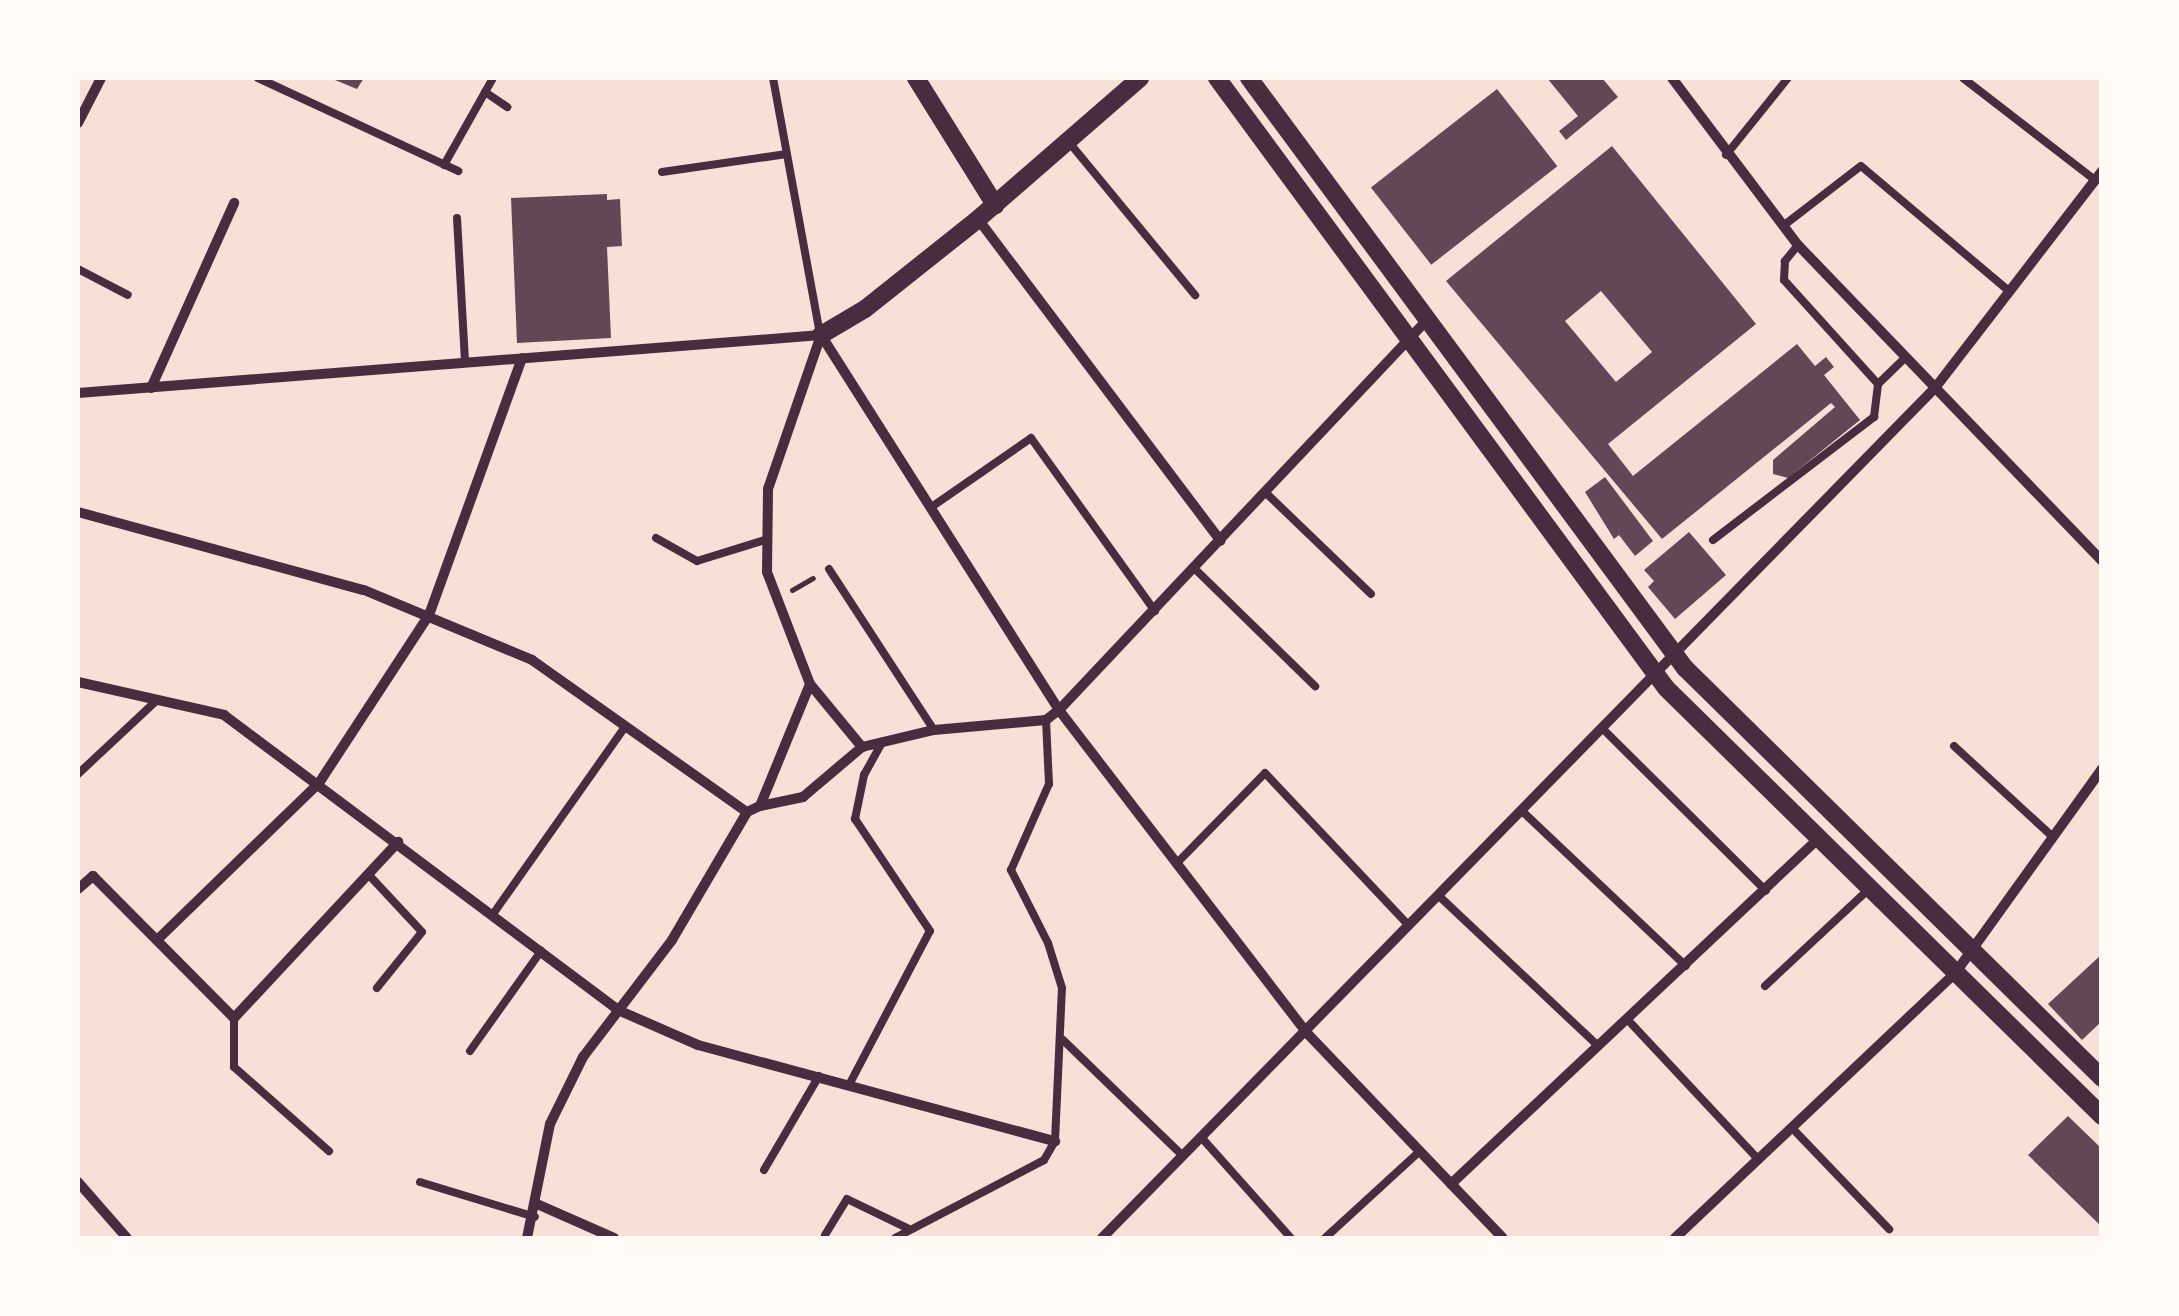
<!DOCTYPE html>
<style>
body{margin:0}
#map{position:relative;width:2179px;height:1316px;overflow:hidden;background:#f7e1d7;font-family:Rubik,sans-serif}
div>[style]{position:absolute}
.building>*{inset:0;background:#644757;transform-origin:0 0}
.path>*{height:5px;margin:-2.5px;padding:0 2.5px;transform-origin:2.5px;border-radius:2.5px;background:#4a2c40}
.service>*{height:8px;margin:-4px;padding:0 4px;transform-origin:4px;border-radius:4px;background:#4a2c40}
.minor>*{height:10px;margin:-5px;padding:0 5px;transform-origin:5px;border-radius:5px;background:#4a2c40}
.tertiary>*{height:18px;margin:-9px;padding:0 9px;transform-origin:9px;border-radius:9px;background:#4a2c40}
span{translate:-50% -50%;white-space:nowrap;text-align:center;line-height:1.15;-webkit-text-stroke:10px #fffaf5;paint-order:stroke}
.frame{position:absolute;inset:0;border:80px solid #fffaf5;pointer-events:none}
</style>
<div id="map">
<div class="building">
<div style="clip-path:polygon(330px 78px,364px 78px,357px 89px)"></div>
<div style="clip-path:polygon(1547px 78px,1602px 78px,1618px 97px,1566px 140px,1559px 131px,1578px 116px)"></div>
<div style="left:1497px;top:89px;width:98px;height:160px;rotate:52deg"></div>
<div style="clip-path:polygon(evenodd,1612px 146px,1756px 324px,1608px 444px,1633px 476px,1797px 344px,1815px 366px,1826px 357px,1834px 367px,1824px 375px,1860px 420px,1788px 478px,1773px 474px,1773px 460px,1835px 407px,1831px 403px,1662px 539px,1446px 281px,1612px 146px,1601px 291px,1652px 352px,1616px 382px,1565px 321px,1601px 291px)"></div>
<div style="clip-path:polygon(607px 194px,607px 200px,620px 199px,622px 246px,607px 247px,611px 338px,517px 343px,511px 198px)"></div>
<div style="clip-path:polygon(1605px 477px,1653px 541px,1635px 556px,1619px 535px,1614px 539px,1585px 492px)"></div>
<div style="clip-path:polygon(1689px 532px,1726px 575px,1675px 619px,1648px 587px,1654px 581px,1644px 570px)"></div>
<div style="clip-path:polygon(2102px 954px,2102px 1021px,2082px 1040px,2048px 1004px)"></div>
<div style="clip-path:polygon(2068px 1116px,2102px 1149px,2102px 1227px,2028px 1155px)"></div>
</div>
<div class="path">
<div style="left:792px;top:590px;width:24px;rotate:-30deg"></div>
</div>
<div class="service">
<div style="left:258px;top:78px;width:221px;rotate:24.9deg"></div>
<div style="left:773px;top:78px;width:260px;rotate:79.6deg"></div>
<div style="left:1963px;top:78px;width:167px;rotate:37.7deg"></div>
<div style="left:485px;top:92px;width:27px;rotate:34deg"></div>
<div style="left:1068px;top:141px;width:200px;rotate:50.5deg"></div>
<div style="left:1726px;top:155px;width:99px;rotate:-51.2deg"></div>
<div style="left:444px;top:165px;width:100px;rotate:-60.6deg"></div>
<div style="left:662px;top:172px;width:126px;rotate:-8.2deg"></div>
<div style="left:457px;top:218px;width:144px;rotate:86.8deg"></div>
<div style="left:1783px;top:226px;width:98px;rotate:-37.6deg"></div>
<div style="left:1861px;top:166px;width:195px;rotate:40.2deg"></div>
<div style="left:1798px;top:245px;width:21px;rotate:129deg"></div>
<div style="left:1785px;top:261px;width:19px;rotate:93deg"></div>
<div style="left:1784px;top:280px;width:140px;rotate:47.9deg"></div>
<div style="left:1878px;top:384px;width:39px;rotate:-44deg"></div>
<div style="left:78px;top:269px;width:56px;rotate:27.5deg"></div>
<div style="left:1265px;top:492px;width:147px;rotate:43.9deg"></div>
<div style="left:930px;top:508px;width:123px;rotate:-34.7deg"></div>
<div style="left:1031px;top:438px;width:213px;rotate:54.4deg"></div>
<div style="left:656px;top:538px;width:47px;rotate:29.3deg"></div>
<div style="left:697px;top:561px;width:74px;rotate:-17.2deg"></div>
<div style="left:1713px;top:540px;width:203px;rotate:-37.4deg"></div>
<div style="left:1874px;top:417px;width:33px;rotate:-83deg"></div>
<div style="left:829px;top:569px;width:192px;rotate:56.9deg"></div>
<div style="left:1195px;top:569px;width:168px;rotate:44.3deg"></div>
<div style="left:1604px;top:730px;width:228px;rotate:44.8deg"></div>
<div style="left:1954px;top:746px;width:134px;rotate:42.6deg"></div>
<div style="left:78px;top:774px;width:108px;rotate:-43.1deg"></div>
<div style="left:1523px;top:812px;width:224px;rotate:43.4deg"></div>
<div style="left:1176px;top:864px;width:127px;rotate:-45.6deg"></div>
<div style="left:1265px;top:773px;width:210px;rotate:46.7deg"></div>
<div style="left:368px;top:874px;width:79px;rotate:47deg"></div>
<div style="left:422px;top:932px;width:72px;rotate:128.8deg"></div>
<div style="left:1439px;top:896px;width:219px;rotate:43.3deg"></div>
<div style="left:493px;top:914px;width:229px;rotate:-54.8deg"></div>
<div style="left:1765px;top:986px;width:144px;rotate:-43deg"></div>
<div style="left:234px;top:1018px;width:49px;rotate:90deg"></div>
<div style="left:234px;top:1067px;width:127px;rotate:41.5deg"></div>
<div style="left:1627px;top:1019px;width:193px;rotate:46.9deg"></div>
<div style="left:1063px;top:1040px;width:167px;rotate:44deg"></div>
<div style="left:470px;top:1051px;width:123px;rotate:-54.6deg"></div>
<div style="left:849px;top:1085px;width:174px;rotate:-62.3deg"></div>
<div style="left:930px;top:931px;width:135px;rotate:-123.8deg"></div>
<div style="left:855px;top:819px;width:45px;rotate:-78.4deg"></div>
<div style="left:864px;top:775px;width:38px;rotate:-61deg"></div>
<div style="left:1793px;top:1129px;width:139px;rotate:46.2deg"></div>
<div style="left:1201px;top:1137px;width:135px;rotate:48.3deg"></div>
<div style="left:764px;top:1170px;width:109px;rotate:-59.7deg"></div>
<div style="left:420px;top:1182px;width:120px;rotate:16.9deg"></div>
<div style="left:825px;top:1235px;width:42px;rotate:-58.6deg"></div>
<div style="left:847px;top:1199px;width:67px;rotate:25.8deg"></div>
<div style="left:895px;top:1238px;width:168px;rotate:-27.6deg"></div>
<div style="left:1044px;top:1160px;width:22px;rotate:-60deg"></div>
<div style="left:1055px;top:1141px;width:153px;rotate:-87.4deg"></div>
<div style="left:1062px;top:988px;width:47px;rotate:-107.3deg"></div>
<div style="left:1048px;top:943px;width:82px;rotate:-116.9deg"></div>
<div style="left:1011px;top:870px;width:94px;rotate:-66.2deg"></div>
<div style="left:1049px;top:784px;width:64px;rotate:-92.7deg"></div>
<div style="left:1325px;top:1238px;width:129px;rotate:-42.5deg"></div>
</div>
<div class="minor">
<div style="left:1672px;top:78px;width:209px;rotate:53deg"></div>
<div style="left:1798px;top:245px;width:438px;rotate:46.1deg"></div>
<div style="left:78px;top:123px;width:51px;rotate:-62.9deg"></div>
<div style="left:978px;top:219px;width:403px;rotate:53deg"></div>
<div style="left:821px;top:335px;width:444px;rotate:57.6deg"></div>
<div style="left:1059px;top:710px;width:404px;rotate:52.5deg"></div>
<div style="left:1305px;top:1031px;width:286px;rotate:46.3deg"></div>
<div style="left:151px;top:388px;width:203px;rotate:-65.8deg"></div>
<div style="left:78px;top:393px;width:745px;rotate:-4.46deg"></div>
<div style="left:78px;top:512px;width:296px;rotate:15.3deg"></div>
<div style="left:364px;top:590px;width:182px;rotate:22.6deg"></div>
<div style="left:532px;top:660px;width:263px;rotate:35.3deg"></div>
<div style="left:78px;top:682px;width:150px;rotate:12.7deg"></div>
<div style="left:224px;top:715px;width:492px;rotate:36.8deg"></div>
<div style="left:618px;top:1010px;width:87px;rotate:23.6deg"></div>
<div style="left:698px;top:1045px;width:370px;rotate:15.1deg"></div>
<div style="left:810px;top:684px;width:82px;rotate:50.5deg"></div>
<div style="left:760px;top:806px;width:44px;rotate:-11.8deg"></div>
<div style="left:803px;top:797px;width:77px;rotate:-40.3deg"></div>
<div style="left:862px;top:747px;width:74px;rotate:-13.3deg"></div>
<div style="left:934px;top:730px;width:112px;rotate:-5.1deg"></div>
<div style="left:1046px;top:720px;width:16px;rotate:-38deg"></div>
<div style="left:1059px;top:710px;width:535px;rotate:-46.67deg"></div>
<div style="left:78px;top:889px;width:20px;rotate:-41deg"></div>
<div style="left:93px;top:876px;width:200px;rotate:45.2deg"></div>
<div style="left:234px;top:1018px;width:241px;rotate:-47deg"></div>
<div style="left:157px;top:940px;width:226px;rotate:-44.1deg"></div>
<div style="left:319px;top:783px;width:201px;rotate:-56.8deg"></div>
<div style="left:429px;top:615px;width:273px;rotate:-70.1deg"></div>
<div style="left:78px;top:1182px;width:74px;rotate:48.8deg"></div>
<div style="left:1451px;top:1184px;width:505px;rotate:-43.24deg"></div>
<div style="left:537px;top:1204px;width:84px;rotate:23.8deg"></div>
<div style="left:527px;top:1238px;width:116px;rotate:-78.6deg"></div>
<div style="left:550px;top:1124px;width:75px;rotate:-63.8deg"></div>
<div style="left:583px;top:1057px;width:147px;rotate:-52.7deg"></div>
<div style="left:672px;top:940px;width:148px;rotate:-59.6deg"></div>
<div style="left:747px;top:812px;width:14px;rotate:-25deg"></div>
<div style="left:760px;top:806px;width:132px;rotate:-67.7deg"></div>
<div style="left:810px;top:684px;width:120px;rotate:-111deg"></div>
<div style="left:767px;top:572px;width:83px;rotate:-89.3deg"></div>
<div style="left:768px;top:489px;width:163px;rotate:-71deg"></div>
<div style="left:1102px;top:1238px;width:1190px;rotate:-45.58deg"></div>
<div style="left:1935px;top:388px;width:274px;rotate:-52.4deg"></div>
<div style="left:1675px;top:1238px;width:387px;rotate:-43.4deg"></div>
<div style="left:1956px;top:972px;width:250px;rotate:-54.3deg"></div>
</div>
<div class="tertiary">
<div style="left:916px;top:78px;width:150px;rotate:58.1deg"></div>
<div style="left:1217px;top:78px;width:757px;rotate:53.64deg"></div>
<div style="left:1666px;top:688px;width:611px;rotate:44.47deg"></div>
<div style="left:1249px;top:78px;width:734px;rotate:53.54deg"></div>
<div style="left:1685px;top:668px;width:585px;rotate:44.52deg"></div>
<div style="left:821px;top:335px;width:51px;rotate:-30.6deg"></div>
<div style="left:865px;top:309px;width:144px;rotate:-38.5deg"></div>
<div style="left:978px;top:219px;width:215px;rotate:-41deg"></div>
</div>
<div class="frame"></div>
</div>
